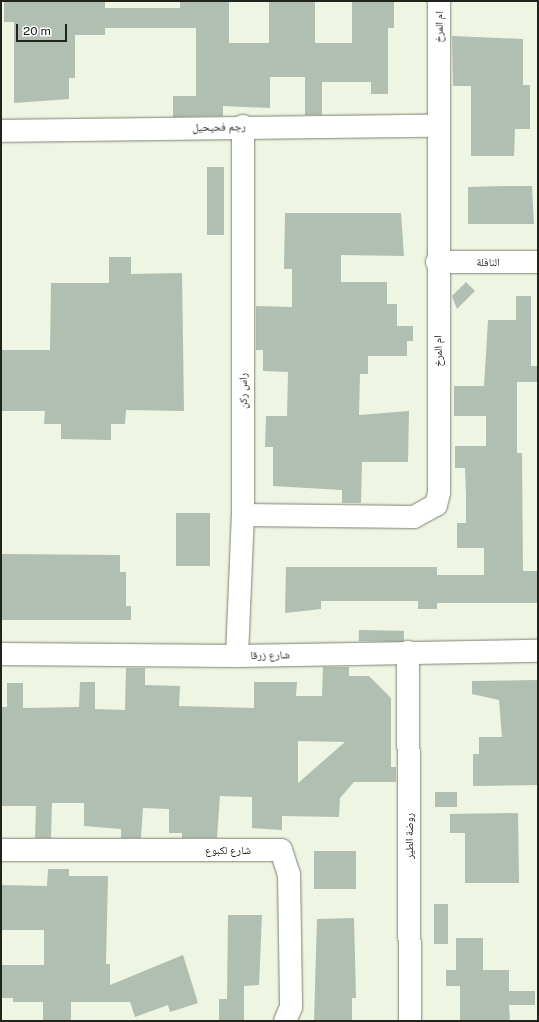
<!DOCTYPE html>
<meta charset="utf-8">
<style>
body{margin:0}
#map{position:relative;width:539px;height:1022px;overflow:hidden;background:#eef5e2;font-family:"Public Sans","Noto Naskh Arabic",sans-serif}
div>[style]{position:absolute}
.building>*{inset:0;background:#b0bfb1;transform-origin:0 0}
.roads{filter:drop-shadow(0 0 1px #7c8372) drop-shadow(0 0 1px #7c8372)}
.minor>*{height:22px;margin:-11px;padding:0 11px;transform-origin:11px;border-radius:11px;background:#fff}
span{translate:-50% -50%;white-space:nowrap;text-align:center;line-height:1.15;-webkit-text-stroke:4px #fff;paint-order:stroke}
.street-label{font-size:11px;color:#21231d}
.frame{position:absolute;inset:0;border:2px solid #21231d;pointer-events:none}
.scale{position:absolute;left:16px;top:24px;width:51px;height:18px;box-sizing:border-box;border:2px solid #21231d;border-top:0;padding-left:5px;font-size:12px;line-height:14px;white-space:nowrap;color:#21231d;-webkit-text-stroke:3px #fff;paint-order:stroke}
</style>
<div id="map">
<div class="building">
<div style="clip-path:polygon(4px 1px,105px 1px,105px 8px,180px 8px,180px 1px,229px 1px,229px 43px,269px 43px,269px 1px,315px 1px,315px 43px,352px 43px,352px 1px,394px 1px,394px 28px,388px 28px,388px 94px,371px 94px,371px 82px,322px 82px,322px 115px,305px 115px,305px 77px,270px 77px,270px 108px,223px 106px,223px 116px,173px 117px,173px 96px,196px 96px,196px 28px,105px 28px,105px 35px,75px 35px,75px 78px,69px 78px,69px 99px,14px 103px,14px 22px,4px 22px)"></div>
<div style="clip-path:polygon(452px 36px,523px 39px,523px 85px,530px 85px,530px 129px,515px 129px,514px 156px,471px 156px,471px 86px,453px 86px)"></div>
<div style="left:207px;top:167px;width:17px;height:68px"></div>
<div style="clip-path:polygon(505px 186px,532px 186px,534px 224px,468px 224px,468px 187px)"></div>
<div style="clip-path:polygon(285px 213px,401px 213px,404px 256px,341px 255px,341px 282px,387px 282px,387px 304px,397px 304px,397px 326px,413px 326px,413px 341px,407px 341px,407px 356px,368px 356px,368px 374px,360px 374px,359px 415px,409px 411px,408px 462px,362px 462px,361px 503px,342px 503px,342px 490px,273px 486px,273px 447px,265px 447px,266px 416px,287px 416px,288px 372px,263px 371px,263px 350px,256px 350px,256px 306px,292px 307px,292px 269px,284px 269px)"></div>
<div style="clip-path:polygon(109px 257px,131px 257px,131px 274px,182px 273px,184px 411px,126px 410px,125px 424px,111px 424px,111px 440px,61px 439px,61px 424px,44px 424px,45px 411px,1px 411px,1px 350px,50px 350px,51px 283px,109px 283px)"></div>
<div style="clip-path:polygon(466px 282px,475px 291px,457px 309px,452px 296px)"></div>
<div style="clip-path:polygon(516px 296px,531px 296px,531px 366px,538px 366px,538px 382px,517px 382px,517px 453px,522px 453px,523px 571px,538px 571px,538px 603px,437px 603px,437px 609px,418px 609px,418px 601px,321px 601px,321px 609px,285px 613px,286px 567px,437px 567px,437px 575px,484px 575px,484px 548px,457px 548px,457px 523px,466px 523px,466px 495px,465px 468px,455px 468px,455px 446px,486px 446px,486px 416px,454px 416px,454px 386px,484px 386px,488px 320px,516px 320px)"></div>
<div style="left:176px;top:513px;width:34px;height:53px"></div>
<div style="clip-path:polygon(1px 554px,120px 555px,120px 572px,126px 572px,126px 606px,131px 606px,131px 620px,1px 620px)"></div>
<div style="left:359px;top:630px;width:45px;height:11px;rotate:1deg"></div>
<div style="clip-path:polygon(evenodd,323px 667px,349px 667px,349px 676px,369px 676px,391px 698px,391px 767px,396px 767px,396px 782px,354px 782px,340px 798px,339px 817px,282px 816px,282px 830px,252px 828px,252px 797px,220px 796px,217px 838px,182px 838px,182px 833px,169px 833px,169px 809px,143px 808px,141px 838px,121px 838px,121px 829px,84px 826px,84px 803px,52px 803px,51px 838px,35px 838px,36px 806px,1px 806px,1px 707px,7px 707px,7px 683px,23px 683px,23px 708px,79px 707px,80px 682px,95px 682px,95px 709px,125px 710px,126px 668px,145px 668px,145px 685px,180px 686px,179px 706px,254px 708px,254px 682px,297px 682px,296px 696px,322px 696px,323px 667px,298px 741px,345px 742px,298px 783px,298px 741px)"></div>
<div style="clip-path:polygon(537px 680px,538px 785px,473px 786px,473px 754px,479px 754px,479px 737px,502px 737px,499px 700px,472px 694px,472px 681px)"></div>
<div style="left:435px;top:792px;width:22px;height:15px"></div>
<div style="clip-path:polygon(518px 813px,519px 883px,465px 883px,465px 833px,450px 833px,450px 814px)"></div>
<div style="left:314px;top:851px;width:42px;height:38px"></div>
<div style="clip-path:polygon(48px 869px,69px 869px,69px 876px,108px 876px,106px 964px,110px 964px,110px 985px,183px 955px,198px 1003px,170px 1012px,168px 1005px,135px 1017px,130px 1002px,71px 1002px,71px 1021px,43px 1021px,43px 1002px,13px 1002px,13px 998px,1px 998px,1px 965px,44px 965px,44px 930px,1px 930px,1px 885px,47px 886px)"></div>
<div style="left:434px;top:904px;width:14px;height:40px"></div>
<div style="clip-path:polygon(228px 915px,262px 915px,259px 985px,244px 986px,244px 1021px,219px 1021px,219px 999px,227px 999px)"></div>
<div style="clip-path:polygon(354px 918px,356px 998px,352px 998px,352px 1021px,314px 1021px,317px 919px)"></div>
<div style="clip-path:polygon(456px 938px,483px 938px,483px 970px,509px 970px,509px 991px,535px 991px,535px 1005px,509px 1005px,510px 1021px,460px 1021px,460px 986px,446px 986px,446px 970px,456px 970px)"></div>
</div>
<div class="roads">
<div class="minor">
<div style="left:1px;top:131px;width:437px;rotate:-0.7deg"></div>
<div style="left:437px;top:262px;width:101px"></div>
<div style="left:243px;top:515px;width:171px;rotate:0.7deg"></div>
<div style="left:414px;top:517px;width:25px;rotate:-29deg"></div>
<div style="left:436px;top:505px;width:12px;rotate:-76deg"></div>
<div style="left:439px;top:493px;width:492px;rotate:-90deg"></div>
<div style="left:408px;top:652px;width:369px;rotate:89.7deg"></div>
<div style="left:1px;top:654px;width:236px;rotate:0.5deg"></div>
<div style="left:237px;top:656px;width:301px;rotate:-1deg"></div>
<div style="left:237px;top:656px;width:141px;rotate:-87.6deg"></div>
<div style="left:243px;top:515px;width:389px;rotate:-90deg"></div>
<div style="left:1px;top:850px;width:280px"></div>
<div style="left:281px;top:850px;width:25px;rotate:72deg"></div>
<div style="left:289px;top:874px;width:133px;rotate:89.1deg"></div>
<div style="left:291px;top:1007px;width:15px;rotate:113deg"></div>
</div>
</div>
<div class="street-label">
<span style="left:439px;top:27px;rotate:-89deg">ام المرخ</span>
<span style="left:219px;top:127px;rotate:-1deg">رجم فحيحيل</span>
<span style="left:488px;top:262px">النافلة</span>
<span style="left:438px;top:351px;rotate:-91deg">ام المرخ</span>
<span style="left:243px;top:391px;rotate:-90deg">راس ركن</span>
<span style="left:270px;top:655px;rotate:-1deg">شارع زرقا</span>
<span style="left:409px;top:836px;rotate:-90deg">روضة الطير</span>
<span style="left:228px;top:850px">شارع لكبوع</span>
</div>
<div class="frame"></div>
<div class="scale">20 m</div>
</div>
